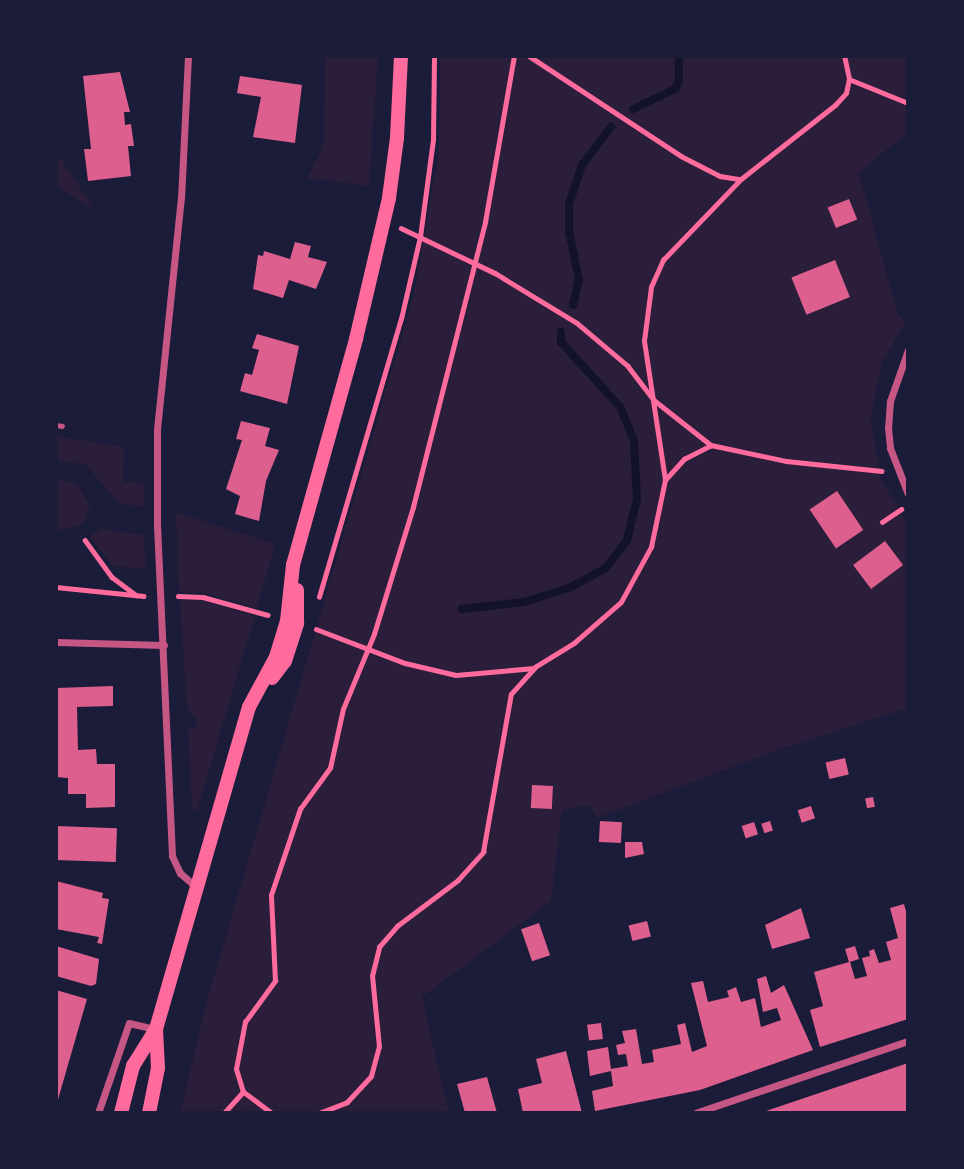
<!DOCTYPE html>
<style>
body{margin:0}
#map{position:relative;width:964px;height:1169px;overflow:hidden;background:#1b1b3a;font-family:"Asap Condensed",sans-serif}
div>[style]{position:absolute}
.green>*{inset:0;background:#2a1e3b}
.stream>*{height:8px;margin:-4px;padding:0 4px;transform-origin:4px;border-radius:4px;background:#12122b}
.building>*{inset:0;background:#dd5f8e;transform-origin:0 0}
.path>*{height:4.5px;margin:-2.25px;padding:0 2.25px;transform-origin:2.25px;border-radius:2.25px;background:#ff6b9d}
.service>*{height:5px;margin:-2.5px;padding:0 2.5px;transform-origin:2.5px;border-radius:2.5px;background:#c65784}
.minor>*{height:7px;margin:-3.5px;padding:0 3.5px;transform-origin:3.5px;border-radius:3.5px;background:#c65784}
.secondary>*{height:14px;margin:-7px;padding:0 7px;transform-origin:7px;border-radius:7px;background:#ff6b9d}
span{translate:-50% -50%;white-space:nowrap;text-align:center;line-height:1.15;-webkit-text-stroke:7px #1b1b3a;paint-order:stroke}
.frame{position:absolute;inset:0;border:58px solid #1b1b3a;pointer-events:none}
</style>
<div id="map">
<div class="green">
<div style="clip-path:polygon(378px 56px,369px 186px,307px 178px,324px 145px,325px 58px,307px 56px)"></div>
<div style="clip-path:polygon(440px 56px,908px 56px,908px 132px,859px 173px,897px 311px,905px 323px,882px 362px,871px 418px,881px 479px,908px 525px,908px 708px,780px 749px,597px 818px,590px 805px,562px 810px,551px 901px,422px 997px,449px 1113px,180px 1113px,208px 997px,413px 298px,439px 151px)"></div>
<div style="clip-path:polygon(56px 152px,95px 210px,56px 186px)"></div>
<div style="clip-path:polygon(56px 436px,124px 447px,123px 482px,145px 483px,143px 507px,119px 503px,85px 464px,56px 461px)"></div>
<div style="clip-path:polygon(56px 480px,78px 484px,90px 507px,82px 524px,56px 532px)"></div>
<div style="clip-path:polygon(176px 512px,275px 544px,257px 608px,204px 593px,179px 592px)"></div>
<div style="clip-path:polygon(102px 529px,144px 535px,146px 569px,113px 566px,89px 536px)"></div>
<div style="clip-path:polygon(180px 600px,201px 600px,255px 616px,197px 811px,192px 810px,188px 728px,195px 729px,196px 719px,187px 708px)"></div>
</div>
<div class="stream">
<div style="left:633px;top:109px;width:47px;rotate:-25.5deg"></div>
<div style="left:675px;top:89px;width:9px;rotate:-63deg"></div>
<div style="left:679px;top:81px;width:25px;rotate:-90deg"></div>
<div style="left:573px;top:305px;width:26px;rotate:-77deg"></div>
<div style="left:579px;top:280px;width:50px;rotate:-101.5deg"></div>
<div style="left:569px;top:231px;width:27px;rotate:-90deg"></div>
<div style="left:569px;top:204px;width:41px;rotate:-71.6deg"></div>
<div style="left:582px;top:165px;width:48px;rotate:-52.7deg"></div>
<div style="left:462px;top:609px;width:62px;rotate:-6.4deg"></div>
<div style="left:524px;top:602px;width:47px;rotate:-17.3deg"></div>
<div style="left:569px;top:588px;width:42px;rotate:-28.4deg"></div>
<div style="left:606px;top:568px;width:35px;rotate:-53deg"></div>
<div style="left:627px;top:540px;width:42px;rotate:-76.3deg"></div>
<div style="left:637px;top:499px;width:58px;rotate:-93deg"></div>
<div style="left:634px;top:441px;width:37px;rotate:-112deg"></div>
<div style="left:620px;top:407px;width:88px;rotate:-132.2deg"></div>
<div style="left:561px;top:342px;width:10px;rotate:-90deg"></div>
</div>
<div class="building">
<div style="clip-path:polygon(120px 72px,130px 112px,124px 112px,125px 125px,131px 124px,134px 146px,128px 146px,131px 176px,88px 181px,84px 149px,91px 149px,83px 76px)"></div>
<div style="clip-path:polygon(240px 76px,302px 85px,295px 143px,253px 137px,261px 97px,237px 93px)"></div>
<div style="left:849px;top:199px;width:22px;height:23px;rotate:68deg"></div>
<div style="clip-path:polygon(295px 242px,311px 246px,308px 257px,327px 262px,316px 289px,289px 280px,283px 298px,253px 289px,258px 255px,263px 256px,264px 251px,290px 259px)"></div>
<div style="left:835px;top:260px;width:40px;height:47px;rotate:68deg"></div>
<div style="clip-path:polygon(257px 334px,299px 346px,287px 404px,240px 391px,245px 373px,252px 375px,259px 350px,252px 348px)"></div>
<div style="clip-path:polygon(241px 421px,270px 428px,265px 446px,279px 450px,266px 481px,259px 521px,235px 514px,240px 496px,226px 489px,242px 440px,236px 439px)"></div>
<div style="left:837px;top:491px;width:47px;height:33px;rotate:56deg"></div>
<div style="left:885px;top:541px;width:30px;height:40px;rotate:53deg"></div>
<div style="clip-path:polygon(113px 686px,113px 706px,77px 707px,78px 750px,96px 749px,97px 764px,115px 764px,115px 807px,86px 808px,86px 794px,68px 794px,68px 778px,56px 777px,56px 688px)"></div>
<div style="left:845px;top:758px;width:17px;height:20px;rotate:77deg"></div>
<div style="left:532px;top:785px;width:21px;height:23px;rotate:3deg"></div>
<div style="left:873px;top:797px;width:10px;height:8px;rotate:79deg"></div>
<div style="left:811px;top:806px;width:13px;height:14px;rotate:72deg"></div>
<div style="left:600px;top:821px;width:22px;height:21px;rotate:3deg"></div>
<div style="left:770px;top:821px;width:10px;height:9px;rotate:73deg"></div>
<div style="left:754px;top:822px;width:13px;height:13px;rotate:72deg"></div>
<div style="left:56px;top:826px;width:61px;height:34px;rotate:2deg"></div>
<div style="clip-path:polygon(625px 842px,642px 842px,644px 854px,625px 858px)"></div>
<div style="clip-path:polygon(56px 881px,103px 893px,102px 898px,109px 899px,102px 944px,97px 943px,99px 937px,56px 929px)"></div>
<div style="clip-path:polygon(904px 904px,908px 918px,908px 1019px,820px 1047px,810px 1010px,823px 1006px,814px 972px,849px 962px,845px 949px,855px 946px,859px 959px,850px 962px,855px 979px,867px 976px,862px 958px,870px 956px,869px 951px,874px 949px,879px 963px,891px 960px,886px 942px,898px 938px,890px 908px)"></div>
<div style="clip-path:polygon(801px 908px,810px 938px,772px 949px,765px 925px)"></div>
<div style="left:647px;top:921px;width:16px;height:19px;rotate:76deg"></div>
<div style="left:539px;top:923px;width:34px;height:19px;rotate:71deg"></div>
<div style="clip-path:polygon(56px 946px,99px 959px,96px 984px,91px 986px,56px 976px)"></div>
<div style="clip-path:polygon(766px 976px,771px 993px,784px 985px,813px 1050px,700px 1090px,595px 1111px,592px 1091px,613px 1086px,611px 1071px,590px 1076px,587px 1051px,608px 1047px,611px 1069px,628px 1066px,626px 1054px,618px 1055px,616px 1045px,625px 1043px,622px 1031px,636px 1029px,642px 1064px,654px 1062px,652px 1050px,681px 1044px,677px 1025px,685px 1023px,692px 1052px,707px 1046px,691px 983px,703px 981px,708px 1002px,729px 997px,727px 991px,736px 987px,741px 1002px,755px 998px,761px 1027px,781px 1020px,777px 1008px,763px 1012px,757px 979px)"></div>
<div style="clip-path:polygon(56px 990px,87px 999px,57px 1103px,56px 1103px)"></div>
<div style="left:601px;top:1023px;width:16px;height:14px;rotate:83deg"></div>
<div style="clip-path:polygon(566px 1051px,582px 1113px,523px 1113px,518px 1089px,542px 1083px,536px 1059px)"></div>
<div style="clip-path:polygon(908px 1063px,908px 1113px,763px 1113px,763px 1112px)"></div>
<div style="clip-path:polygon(487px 1077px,497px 1113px,465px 1113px,457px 1084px)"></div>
</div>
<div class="path">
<div style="left:529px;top:56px;width:182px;rotate:33.3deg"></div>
<div style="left:681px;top:156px;width:44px;rotate:27.1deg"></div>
<div style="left:720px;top:176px;width:20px;rotate:9deg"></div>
<div style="left:849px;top:79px;width:64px;rotate:22.1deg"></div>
<div style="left:401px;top:228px;width:104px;rotate:25.6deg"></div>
<div style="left:495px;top:273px;width:96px;rotate:31.4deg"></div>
<div style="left:577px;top:323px;width:67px;rotate:40.1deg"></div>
<div style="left:628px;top:366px;width:43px;rotate:52.6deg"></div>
<div style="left:654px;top:400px;width:73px;rotate:38.3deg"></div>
<div style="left:711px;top:445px;width:77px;rotate:12deg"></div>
<div style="left:786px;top:461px;width:96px;rotate:6deg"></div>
<div style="left:666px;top:479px;width:27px;rotate:-48deg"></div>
<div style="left:684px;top:459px;width:30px;rotate:-27deg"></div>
<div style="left:882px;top:522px;width:23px;rotate:-34deg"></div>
<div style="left:85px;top:540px;width:46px;rotate:53.9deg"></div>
<div style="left:112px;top:577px;width:30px;rotate:37deg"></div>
<div style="left:56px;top:587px;width:88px;rotate:5.8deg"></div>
<div style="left:178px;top:596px;width:25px;rotate:2deg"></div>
<div style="left:203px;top:597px;width:67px;rotate:15.5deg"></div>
<div style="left:319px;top:597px;width:290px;rotate:-73.6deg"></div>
<div style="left:401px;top:319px;width:84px;rotate:-77deg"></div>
<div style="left:420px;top:237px;width:98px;rotate:-82.4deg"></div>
<div style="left:433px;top:140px;width:84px;rotate:-89.3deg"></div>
<div style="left:316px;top:629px;width:95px;rotate:20.9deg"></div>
<div style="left:405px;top:663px;width:52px;rotate:13.2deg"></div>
<div style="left:456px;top:675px;width:78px;rotate:-5.1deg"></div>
<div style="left:224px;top:1113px;width:28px;rotate:-48deg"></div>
<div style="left:271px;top:1113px;width:35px;rotate:-143deg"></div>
<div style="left:243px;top:1092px;width:24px;rotate:-107deg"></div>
<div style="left:236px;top:1069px;width:48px;rotate:-79.2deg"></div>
<div style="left:245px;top:1022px;width:51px;rotate:-53.8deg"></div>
<div style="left:275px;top:981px;width:86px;rotate:-92.7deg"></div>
<div style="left:271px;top:895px;width:91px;rotate:-71.4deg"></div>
<div style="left:300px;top:809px;width:51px;rotate:-53.8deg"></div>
<div style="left:330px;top:768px;width:60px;rotate:-77.6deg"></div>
<div style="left:343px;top:709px;width:81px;rotate:-67.5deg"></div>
<div style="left:374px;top:634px;width:133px;rotate:-72.9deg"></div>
<div style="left:413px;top:507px;width:294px;rotate:-75.8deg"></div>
<div style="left:485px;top:222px;width:169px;rotate:-80.1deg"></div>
<div style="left:319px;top:1113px;width:30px;rotate:-21deg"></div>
<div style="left:347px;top:1102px;width:35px;rotate:-47deg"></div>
<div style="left:371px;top:1076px;width:30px;rotate:-75deg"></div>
<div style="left:379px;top:1047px;width:71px;rotate:-95.6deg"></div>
<div style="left:372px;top:976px;width:30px;rotate:-76deg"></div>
<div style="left:379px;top:947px;width:28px;rotate:-49deg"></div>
<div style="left:397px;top:926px;width:76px;rotate:-37deg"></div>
<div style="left:458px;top:880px;width:38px;rotate:-48deg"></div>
<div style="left:483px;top:852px;width:160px;rotate:-80deg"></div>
<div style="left:511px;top:694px;width:36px;rotate:-48deg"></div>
<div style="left:535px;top:667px;width:46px;rotate:-31.6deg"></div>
<div style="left:574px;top:643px;width:62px;rotate:-41.1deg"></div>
<div style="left:621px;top:602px;width:63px;rotate:-61.4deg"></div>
<div style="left:651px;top:547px;width:68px;rotate:-78.2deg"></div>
<div style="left:665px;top:480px;width:141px;rotate:-98.6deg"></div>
<div style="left:644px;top:341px;width:54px;rotate:-82.6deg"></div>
<div style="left:651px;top:287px;width:30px;rotate:-66deg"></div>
<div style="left:663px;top:260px;width:112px;rotate:-46.1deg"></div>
<div style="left:741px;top:179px;width:120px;rotate:-38.2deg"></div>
<div style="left:835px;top:105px;width:16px;rotate:-47deg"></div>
<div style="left:846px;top:93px;width:14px;rotate:-78deg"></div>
<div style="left:849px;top:79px;width:24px;rotate:-102deg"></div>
</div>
<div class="service">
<div style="left:56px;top:425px;width:6px;rotate:9deg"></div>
</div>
<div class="minor">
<div style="left:188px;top:56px;width:141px;rotate:92.8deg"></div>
<div style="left:181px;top:197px;width:234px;rotate:95.9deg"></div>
<div style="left:157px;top:430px;width:95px;rotate:90deg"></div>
<div style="left:157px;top:525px;width:331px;rotate:87.4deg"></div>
<div style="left:172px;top:856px;width:19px;rotate:65deg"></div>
<div style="left:180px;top:873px;width:23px;rotate:41deg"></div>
<div style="left:908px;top:350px;width:54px;rotate:109.4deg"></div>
<div style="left:890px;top:401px;width:27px;rotate:94deg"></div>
<div style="left:888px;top:428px;width:20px;rotate:84deg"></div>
<div style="left:890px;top:448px;width:49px;rotate:68.6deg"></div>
<div style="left:56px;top:642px;width:108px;rotate:1.6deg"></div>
<div style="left:98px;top:1113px;width:95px;rotate:-71deg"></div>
<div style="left:129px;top:1023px;width:27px;rotate:13deg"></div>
<div style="left:695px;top:1113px;width:225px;rotate:-18.7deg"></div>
</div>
<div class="secondary">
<div style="left:272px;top:678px;width:21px;rotate:-53deg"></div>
<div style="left:285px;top:661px;width:40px;rotate:-72deg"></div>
<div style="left:297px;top:623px;width:33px;rotate:-90deg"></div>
<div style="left:121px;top:1113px;width:49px;rotate:-75.7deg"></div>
<div style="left:133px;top:1066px;width:44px;rotate:-58.1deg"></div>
<div style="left:156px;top:1029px;width:335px;rotate:-73.9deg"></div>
<div style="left:249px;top:707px;width:57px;rotate:-61.6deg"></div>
<div style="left:276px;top:657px;width:38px;rotate:-73deg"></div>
<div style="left:287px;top:621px;width:56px;rotate:-83.9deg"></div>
<div style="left:293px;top:565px;width:235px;rotate:-74.4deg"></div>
<div style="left:356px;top:339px;width:145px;rotate:-76.8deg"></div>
<div style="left:389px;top:198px;width:61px;rotate:-82.4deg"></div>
<div style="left:397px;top:138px;width:82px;rotate:-87.2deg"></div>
<div style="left:149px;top:1113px;width:46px;rotate:-78.7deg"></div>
<div style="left:158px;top:1068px;width:39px;rotate:-93deg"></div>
</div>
<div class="frame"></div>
</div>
